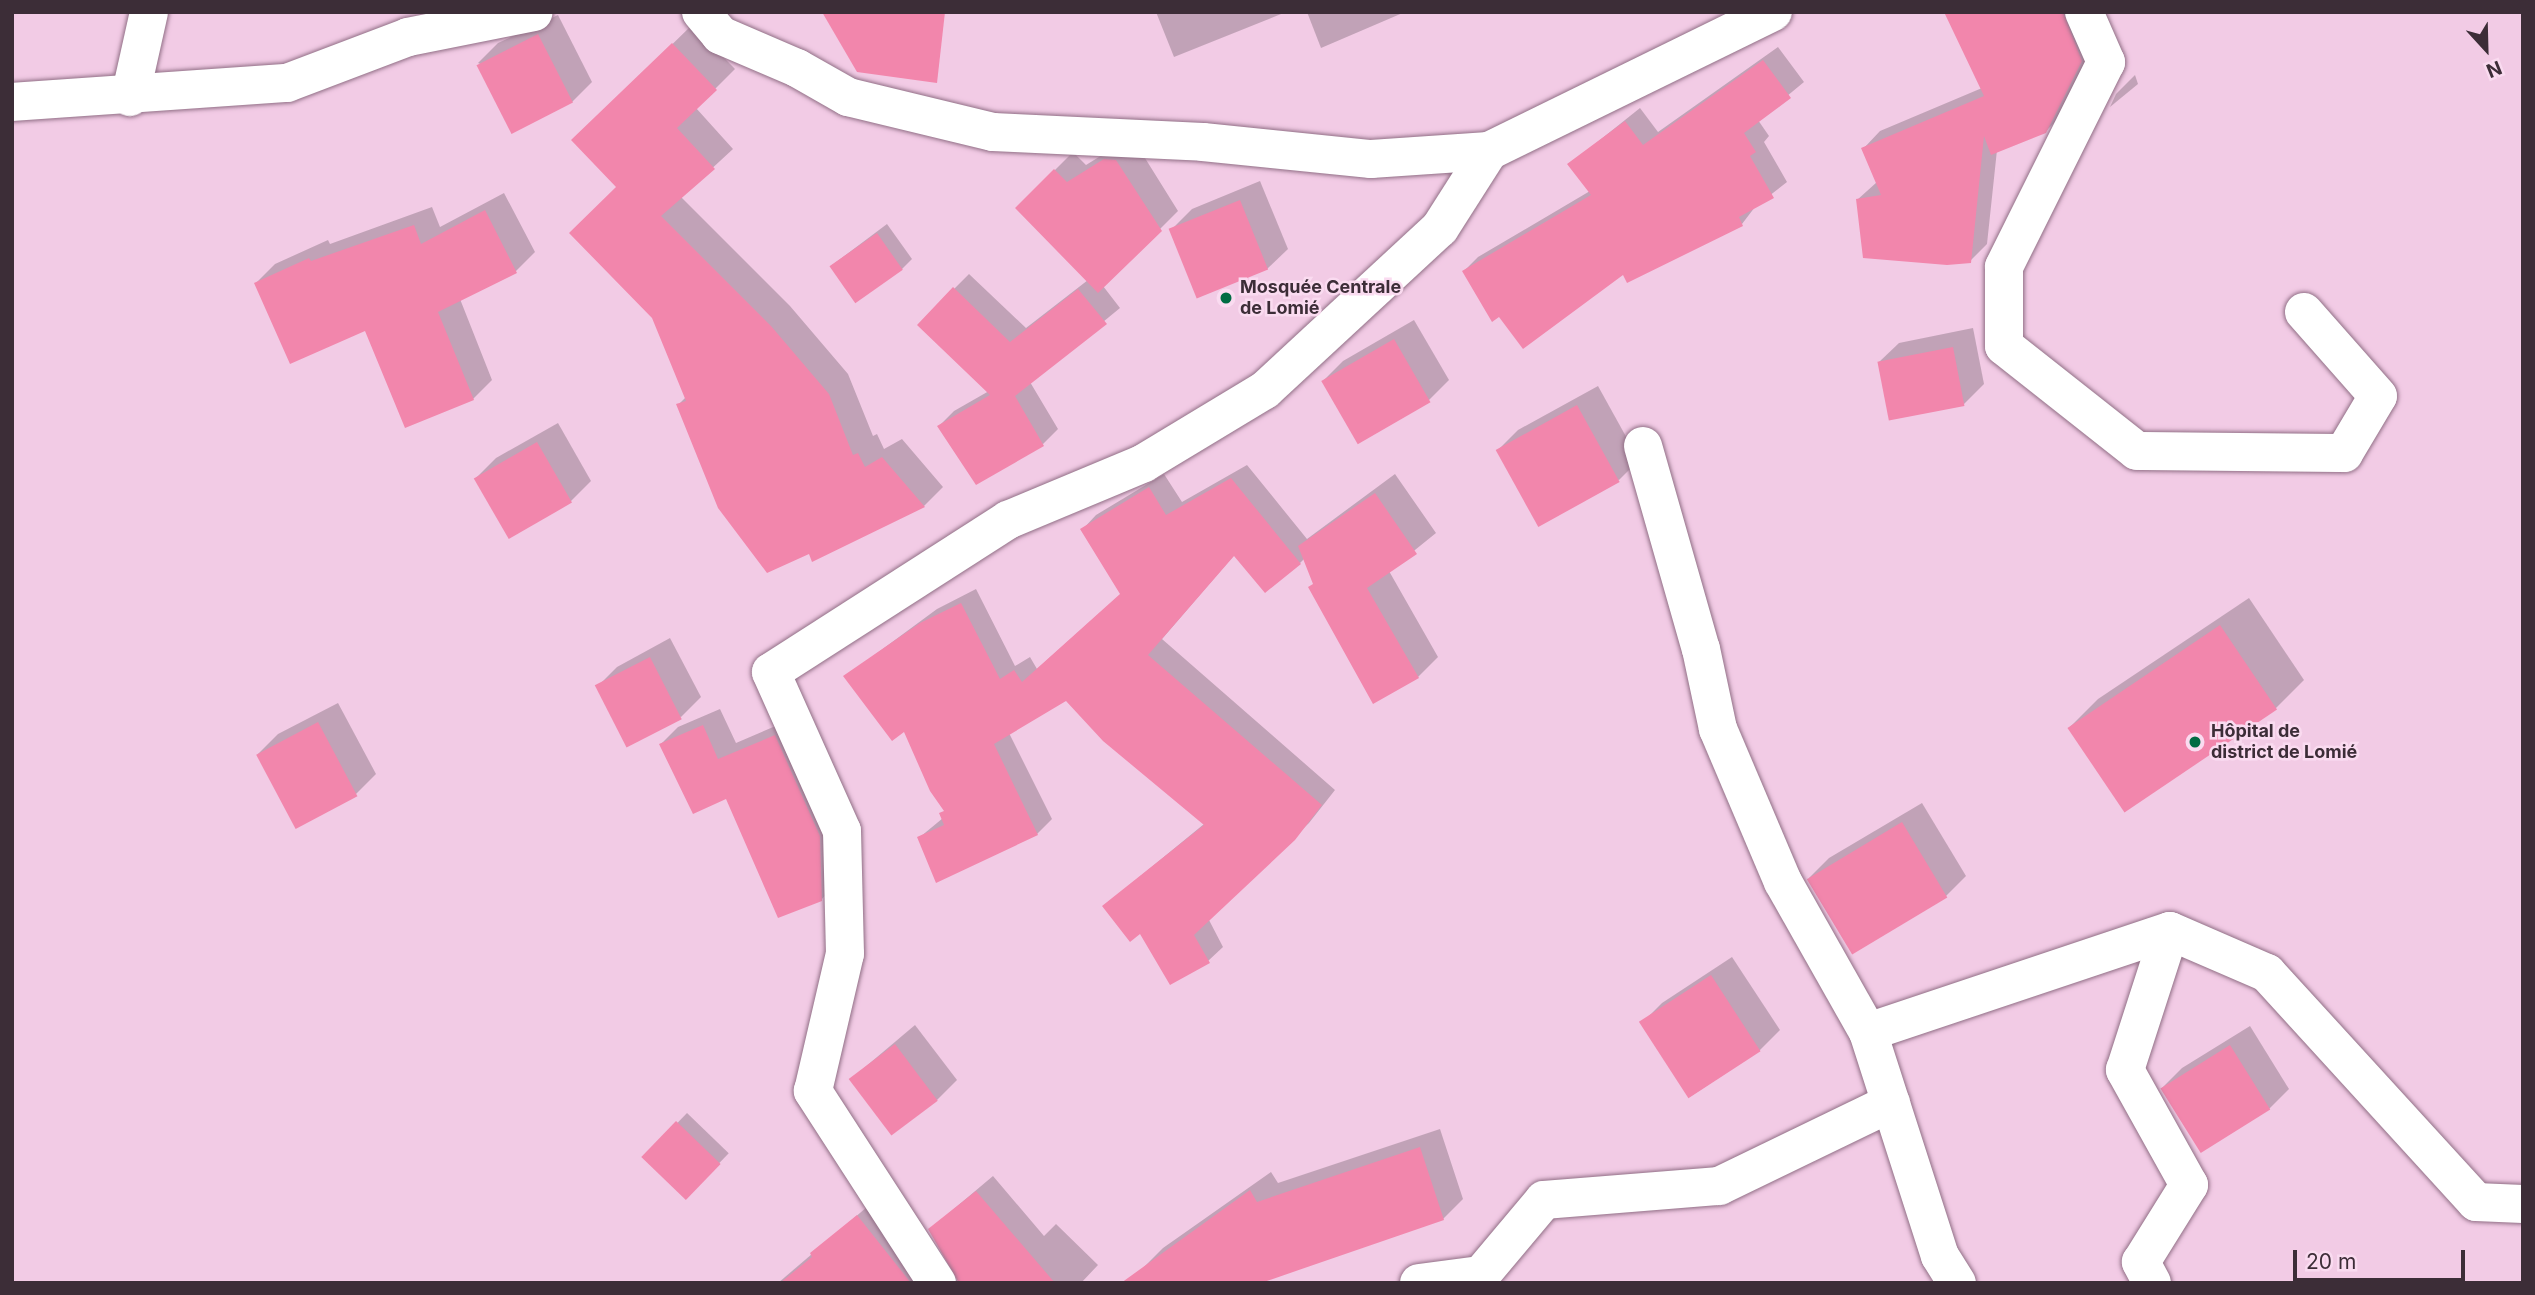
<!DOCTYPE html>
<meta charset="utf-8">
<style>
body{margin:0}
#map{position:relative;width:2535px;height:1295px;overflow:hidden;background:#f2cbe5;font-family:Inter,sans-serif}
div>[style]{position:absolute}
.shadow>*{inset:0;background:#0003;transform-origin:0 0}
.building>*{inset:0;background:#f286ac;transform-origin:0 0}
.roads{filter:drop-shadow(0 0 2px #916f86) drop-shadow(0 0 2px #916f86)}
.minor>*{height:38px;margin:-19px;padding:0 19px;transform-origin:19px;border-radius:19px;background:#fff}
.dots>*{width:19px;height:19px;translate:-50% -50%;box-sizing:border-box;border:4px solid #fadbf0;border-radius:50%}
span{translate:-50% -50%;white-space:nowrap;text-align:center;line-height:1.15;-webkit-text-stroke:5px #fadbf0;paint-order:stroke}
.poi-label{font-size:18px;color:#3c2d37;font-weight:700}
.left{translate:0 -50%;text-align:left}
.frame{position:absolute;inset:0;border:14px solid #3c2d37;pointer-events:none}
.north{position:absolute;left:2451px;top:14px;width:70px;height:70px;-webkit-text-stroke:5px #fadbf0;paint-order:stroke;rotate:158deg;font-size:19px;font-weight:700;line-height:28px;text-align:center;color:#3c2d37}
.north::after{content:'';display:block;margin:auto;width:24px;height:32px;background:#3c2d37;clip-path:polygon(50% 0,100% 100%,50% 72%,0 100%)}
.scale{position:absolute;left:2293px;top:1250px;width:172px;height:32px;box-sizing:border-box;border:4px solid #3c2d37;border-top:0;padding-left:9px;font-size:21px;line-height:24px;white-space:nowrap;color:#3c2d37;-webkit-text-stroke:5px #fadbf0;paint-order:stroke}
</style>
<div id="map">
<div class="shadow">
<div style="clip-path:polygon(1156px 12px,1286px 12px,1174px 57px)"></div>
<div style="clip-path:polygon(1307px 12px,1405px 12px,1321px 48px)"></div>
<div style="clip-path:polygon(1946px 12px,2085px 12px,2098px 43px,2063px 114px,2045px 132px,1997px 150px,1987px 244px,1970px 261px,1857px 200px,1877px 182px,1863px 149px,1880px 131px,1982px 88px)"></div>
<div style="clip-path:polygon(558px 15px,592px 82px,572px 102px,478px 63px,498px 43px)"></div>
<div style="clip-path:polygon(692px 25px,735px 69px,696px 108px,733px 149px,681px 197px,790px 306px,848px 374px,873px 436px,877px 434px,884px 449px,902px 439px,943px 487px,924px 506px,809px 551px,678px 405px,686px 397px,619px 187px,574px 140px)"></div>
<div style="clip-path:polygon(1778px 47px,1804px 82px,1758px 120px,1769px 136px,1764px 142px,1787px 182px,1755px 207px,1742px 224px,1624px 272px,1464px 271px,1478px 257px,1590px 191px,1570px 164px,1640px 108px,1658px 132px)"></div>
<div style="clip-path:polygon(2135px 75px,2138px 84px,2110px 107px,2116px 94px)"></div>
<div style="clip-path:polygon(1123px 142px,1135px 142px,1178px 211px,1103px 286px,1120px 308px,1030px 382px,1058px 429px,1043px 444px,939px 426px,954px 411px,989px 391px,954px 289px,969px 274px,1026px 328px,1088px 280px,1017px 208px,1073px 152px,1086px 165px)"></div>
<div style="clip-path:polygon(1260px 181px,1288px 249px,1267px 269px,1172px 229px,1192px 209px)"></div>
<div style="clip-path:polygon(504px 193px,535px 252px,516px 271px,460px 299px,492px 380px,473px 399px,366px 329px,256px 283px,275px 264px,328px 240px,330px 244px,432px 207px,440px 227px)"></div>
<div style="clip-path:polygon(887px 224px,912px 259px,902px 269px,831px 266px)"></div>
<div style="clip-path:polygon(1414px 320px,1449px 380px,1429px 400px,1359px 441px,1323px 381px,1343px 361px)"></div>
<div style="clip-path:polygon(1973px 328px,1984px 384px,1964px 404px,1878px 363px,1899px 343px)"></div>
<div style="clip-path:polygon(1598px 386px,1639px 460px,1619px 480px,1498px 450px,1518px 430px)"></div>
<div style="clip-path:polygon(558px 423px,591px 481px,571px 501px,510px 537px,476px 478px,496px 458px)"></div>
<div style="clip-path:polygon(1247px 465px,1307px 539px,1395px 474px,1436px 533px,1389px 571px,1438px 657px,1418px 677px,1315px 583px,1305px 558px,1300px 563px,1235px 554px,1162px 639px,1335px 790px,1309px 823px,1209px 920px,1223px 947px,1208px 961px,1141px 931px,1104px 906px,1204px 824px,1066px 698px,1009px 733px,1052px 819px,1037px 834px,920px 837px,943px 818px,945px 809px,905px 729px,846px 676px,937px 609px,976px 589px,1015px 666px,1030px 657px,1037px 669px,1122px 593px,1082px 530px,1096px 515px,1164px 474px,1182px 502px)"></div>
<div style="clip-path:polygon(2249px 598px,2304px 680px,2275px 709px,2069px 728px,2098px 699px)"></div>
<div style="clip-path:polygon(670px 638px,701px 697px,681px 717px,597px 687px,617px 667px)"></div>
<div style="clip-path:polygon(338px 703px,376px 774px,356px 794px,258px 754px,278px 734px)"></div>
<div style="clip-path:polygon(720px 709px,736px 743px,792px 719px,838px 882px,821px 900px,727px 797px,661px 744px,678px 727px)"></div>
<div style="clip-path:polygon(1922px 803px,1966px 876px,1946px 896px,1809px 878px,1829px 858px)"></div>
<div style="clip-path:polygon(1732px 957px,1780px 1030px,1760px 1050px,1691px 1096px,1642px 1023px,1662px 1003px)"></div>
<div style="clip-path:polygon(915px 1025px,957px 1080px,937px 1100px,851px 1079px)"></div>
<div style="clip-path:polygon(2250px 1026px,2289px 1089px,2269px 1109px,2162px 1088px,2182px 1068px)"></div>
<div style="left:687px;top:1113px;width:58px;height:62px;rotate:44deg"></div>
<div style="clip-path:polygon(1440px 1129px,1463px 1199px,1443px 1219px,1143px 1268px,1163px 1248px,1271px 1172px,1278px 1183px)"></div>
<div style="clip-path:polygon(993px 1176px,1044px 1236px,1056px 1224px,1098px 1265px,1081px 1283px,960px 1283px,930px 1229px)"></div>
<div style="clip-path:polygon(874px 1201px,941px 1283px,778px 1283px)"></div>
</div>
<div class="building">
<div style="clip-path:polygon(822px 12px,945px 12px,937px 83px,857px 72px)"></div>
<div style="clip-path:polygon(1944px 12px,2063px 12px,2082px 61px,2046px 133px,1991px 155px,1984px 136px,1971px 263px,1947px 265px,1863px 258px,1856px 199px,1881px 195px,1861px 148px,1984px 96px)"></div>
<div style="left:538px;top:34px;width:77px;height:69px;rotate:63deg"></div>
<div style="clip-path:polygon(672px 43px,717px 90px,677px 128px,715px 169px,661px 216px,771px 326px,829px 394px,853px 455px,858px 453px,865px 467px,882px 457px,925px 507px,812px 562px,809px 554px,767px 573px,718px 508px,676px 404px,686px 401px,652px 318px,569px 233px,616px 187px,571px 140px)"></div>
<div style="clip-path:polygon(1763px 60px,1791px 98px,1744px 133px,1756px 152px,1750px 156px,1774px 198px,1739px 217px,1743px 226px,1627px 283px,1623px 275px,1523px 349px,1499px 317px,1492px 322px,1462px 271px,1591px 195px,1567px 164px,1625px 121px,1643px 145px)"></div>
<div style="clip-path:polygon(1104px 159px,1116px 160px,1162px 231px,1098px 293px,1015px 208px,1054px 169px,1067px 182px)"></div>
<div style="left:1240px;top:200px;width:75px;height:77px;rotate:68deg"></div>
<div style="clip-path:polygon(485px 210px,517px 273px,438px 312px,474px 400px,405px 428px,365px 331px,290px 364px,254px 283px,309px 258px,311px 261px,414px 225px,421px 244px)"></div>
<div style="left:877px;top:233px;width:45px;height:58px;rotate:55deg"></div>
<div style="clip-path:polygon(953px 287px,1010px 342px,1078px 289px,1107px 324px,1015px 396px,1044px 446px,976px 485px,937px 426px,990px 395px,917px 325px)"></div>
<div style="left:1394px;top:339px;width:73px;height:84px;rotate:60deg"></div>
<div style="left:1953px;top:347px;width:60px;height:77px;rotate:79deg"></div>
<div style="left:1577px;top:405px;width:88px;height:93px;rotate:61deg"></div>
<div style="left:537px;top:442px;width:70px;height:73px;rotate:60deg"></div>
<div style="clip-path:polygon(1231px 478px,1301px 564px,1265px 593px,1234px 556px,1148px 655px,1322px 805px,1295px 840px,1194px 935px,1210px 963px,1170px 985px,1140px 934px,1130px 942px,1102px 906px,1204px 825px,1103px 741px,1066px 701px,994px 744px,1038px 835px,936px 883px,917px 837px,944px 825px,939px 813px,944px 811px,930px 791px,904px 732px,892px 741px,843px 676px,920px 623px,961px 603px,1000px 679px,1014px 670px,1022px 682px,1120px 594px,1080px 529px,1149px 487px,1166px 515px)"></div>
<div style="clip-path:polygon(1375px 493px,1417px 554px,1367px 588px,1419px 678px,1373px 704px,1308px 587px,1313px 584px,1298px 546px)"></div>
<div style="left:2220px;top:625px;width:102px;height:184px;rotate:56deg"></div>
<div style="left:650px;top:657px;width:70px;height:62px;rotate:63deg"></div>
<div style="left:318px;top:722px;width:84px;height:70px;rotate:62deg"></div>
<div style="clip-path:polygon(703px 725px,718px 759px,775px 735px,820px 836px,822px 901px,778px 918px,726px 799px,693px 814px,659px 744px)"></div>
<div style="left:1902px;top:822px;width:88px;height:111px;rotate:59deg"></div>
<div style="left:1711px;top:975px;width:91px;height:86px;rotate:57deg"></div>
<div style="left:895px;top:1044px;width:71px;height:58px;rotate:53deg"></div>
<div style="left:2230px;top:1045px;width:76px;height:82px;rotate:58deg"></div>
<div style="left:676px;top:1121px;width:62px;height:50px;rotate:44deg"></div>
<div style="clip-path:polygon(1420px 1147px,1444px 1220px,1261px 1283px,1121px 1283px,1250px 1190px,1257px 1202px)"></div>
<div style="clip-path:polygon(976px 1191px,1055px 1283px,959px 1283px,928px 1229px)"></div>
<div style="clip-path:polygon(857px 1215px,911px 1283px,780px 1283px,812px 1257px,810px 1253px)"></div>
</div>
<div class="roads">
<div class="minor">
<div style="left:701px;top:12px;width:30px;rotate:50deg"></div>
<div style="left:720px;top:35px;width:84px;rotate:23.2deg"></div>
<div style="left:797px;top:68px;width:59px;rotate:29.6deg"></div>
<div style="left:848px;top:97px;width:149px;rotate:13.6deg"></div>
<div style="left:993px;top:132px;width:210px;rotate:2.7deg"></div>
<div style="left:1203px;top:142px;width:169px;rotate:5.8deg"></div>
<div style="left:1371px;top:159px;width:118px;rotate:-3.9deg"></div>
<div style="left:1489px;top:151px;width:316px;rotate:-26.1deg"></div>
<div style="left:2084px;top:12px;width:55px;rotate:66.3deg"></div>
<div style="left:2106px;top:62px;width:229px;rotate:116.5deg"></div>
<div style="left:2004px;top:267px;width:79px;rotate:90deg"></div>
<div style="left:2004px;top:346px;width:169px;rotate:38.3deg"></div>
<div style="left:2137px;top:451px;width:207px;rotate:0.6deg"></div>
<div style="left:2344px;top:453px;width:66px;rotate:-59.2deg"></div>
<div style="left:2378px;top:396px;width:112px;rotate:-131.4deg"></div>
<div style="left:130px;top:97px;width:87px;rotate:-77.4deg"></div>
<div style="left:12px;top:102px;width:276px;rotate:-4deg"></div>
<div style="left:287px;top:83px;width:129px;rotate:-20.8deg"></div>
<div style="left:408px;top:37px;width:128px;rotate:-11.2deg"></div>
<div style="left:1643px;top:446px;width:211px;rotate:74.1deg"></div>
<div style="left:1701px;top:649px;width:82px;rotate:78deg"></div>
<div style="left:1718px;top:729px;width:166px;rotate:67deg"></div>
<div style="left:1783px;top:882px;width:172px;rotate:60.5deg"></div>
<div style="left:1868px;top:1032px;width:235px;rotate:72.2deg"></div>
<div style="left:1940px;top:1256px;width:32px;rotate:58deg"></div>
<div style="left:1868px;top:1032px;width:318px;rotate:-18.5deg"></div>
<div style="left:2170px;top:931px;width:106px;rotate:23.4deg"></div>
<div style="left:2267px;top:973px;width:310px;rotate:47.6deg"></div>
<div style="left:2476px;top:1202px;width:47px;rotate:2.4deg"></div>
<div style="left:937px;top:1283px;width:229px;rotate:-122.9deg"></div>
<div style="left:813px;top:1091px;width:141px;rotate:-76.9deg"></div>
<div style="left:845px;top:954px;width:123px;rotate:-91.4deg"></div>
<div style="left:842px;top:831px;width:174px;rotate:-114.1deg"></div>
<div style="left:771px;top:672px;width:282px;rotate:-32.7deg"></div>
<div style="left:1008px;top:520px;width:147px;rotate:-22.7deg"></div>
<div style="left:1144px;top:463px;width:141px;rotate:-31.1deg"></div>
<div style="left:1265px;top:390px;width:238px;rotate:-42.8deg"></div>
<div style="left:1440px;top:228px;width:91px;rotate:-57.5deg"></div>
<div style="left:1419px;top:1283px;width:63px;rotate:-7.4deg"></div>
<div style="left:1481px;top:1275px;width:98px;rotate:-50deg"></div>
<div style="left:1544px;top:1200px;width:176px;rotate:-4.6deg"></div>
<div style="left:1719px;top:1186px;width:191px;rotate:-25.8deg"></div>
<div style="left:2152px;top:1283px;width:24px;rotate:-118deg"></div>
<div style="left:2141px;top:1262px;width:91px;rotate:-58.1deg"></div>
<div style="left:2189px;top:1185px;width:132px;rotate:-119.1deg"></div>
<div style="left:2125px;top:1070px;width:146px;rotate:-72.1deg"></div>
</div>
</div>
<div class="dots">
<div style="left:1226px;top:298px;background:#016c43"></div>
<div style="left:2195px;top:742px;background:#016c43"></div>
</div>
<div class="poi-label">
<span class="left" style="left:1240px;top:298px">Mosquée Centrale<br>de Lomié</span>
<span class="left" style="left:2211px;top:742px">Hôpital de<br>district de Lomié</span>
</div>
<div class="frame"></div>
<div class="north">N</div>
<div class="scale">20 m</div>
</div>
